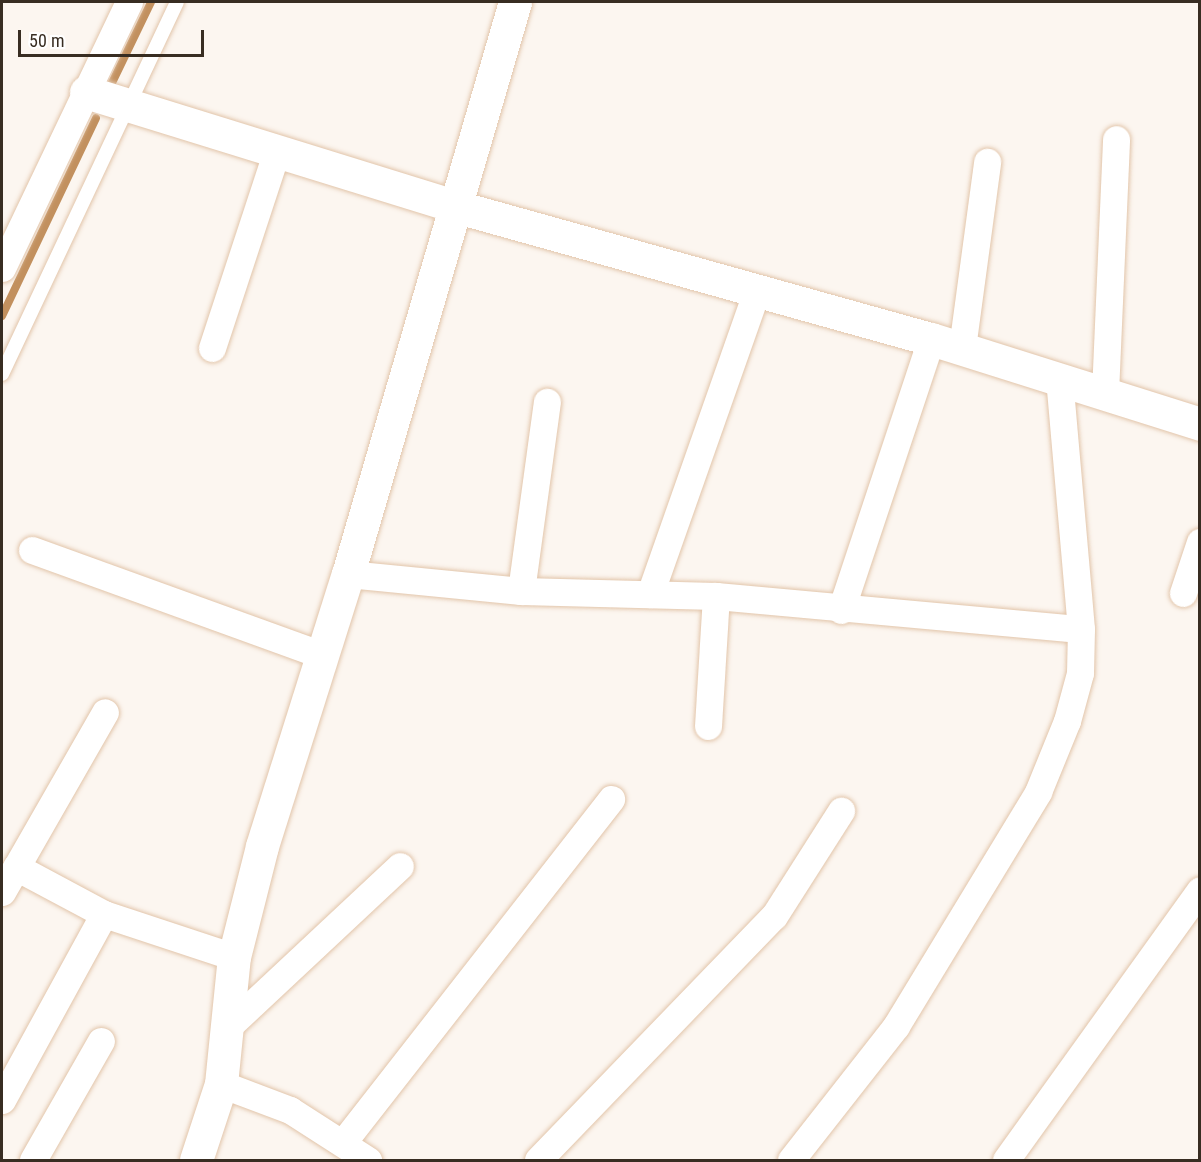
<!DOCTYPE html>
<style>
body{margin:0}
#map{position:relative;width:1201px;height:1162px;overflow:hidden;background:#fcf6f0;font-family:"Roboto Condensed",sans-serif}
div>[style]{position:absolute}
.stream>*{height:8px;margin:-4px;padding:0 4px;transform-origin:4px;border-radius:4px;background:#c2905e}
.roads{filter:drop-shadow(0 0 2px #e2c5aa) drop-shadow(0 0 2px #e2c5aa)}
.service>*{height:14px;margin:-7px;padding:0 7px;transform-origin:7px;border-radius:7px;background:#fff}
.minor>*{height:27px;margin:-13.5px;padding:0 13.5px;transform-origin:13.5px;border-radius:13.5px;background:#fff}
.tertiary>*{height:33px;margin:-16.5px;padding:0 16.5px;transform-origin:16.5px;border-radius:16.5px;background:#fff}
span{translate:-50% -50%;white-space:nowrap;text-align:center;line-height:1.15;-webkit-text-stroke:5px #fff;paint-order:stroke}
.frame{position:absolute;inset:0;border:3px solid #382d22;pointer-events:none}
.scale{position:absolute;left:18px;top:30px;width:186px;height:27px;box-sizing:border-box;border:3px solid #382d22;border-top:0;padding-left:8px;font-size:18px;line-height:21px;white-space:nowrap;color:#382d22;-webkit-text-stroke:4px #fff;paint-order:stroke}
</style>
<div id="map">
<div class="stream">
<div style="left:110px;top:87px;width:94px;rotate:-64.2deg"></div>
<div style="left:2px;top:316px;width:219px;rotate:-64.6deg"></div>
</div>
<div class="roads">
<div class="service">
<div style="left:2px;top:374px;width:411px;rotate:-64.8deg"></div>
</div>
<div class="minor">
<div style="left:2px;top:268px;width:295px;rotate:-64.5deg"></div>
<div style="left:212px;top:348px;width:208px;rotate:-71.8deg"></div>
<div style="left:962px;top:348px;width:188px;rotate:-82.3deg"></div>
<div style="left:1105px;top:393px;width:254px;rotate:-87.5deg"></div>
<div style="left:32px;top:550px;width:306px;rotate:19.9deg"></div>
<div style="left:348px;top:574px;width:174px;rotate:5.6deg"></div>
<div style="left:521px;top:591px;width:195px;rotate:1.5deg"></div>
<div style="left:716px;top:596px;width:366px;rotate:5.2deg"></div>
<div style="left:521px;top:591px;width:191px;rotate:-82.2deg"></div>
<div style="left:1183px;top:593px;width:54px;rotate:-71.6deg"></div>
<div style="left:650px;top:594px;width:322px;rotate:-70.6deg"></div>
<div style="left:841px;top:610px;width:286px;rotate:-71.6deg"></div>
<div style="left:708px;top:726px;width:130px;rotate:-86.5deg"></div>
<div style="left:16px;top:867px;width:100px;rotate:28.1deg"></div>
<div style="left:104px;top:914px;width:137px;rotate:18.3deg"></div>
<div style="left:2px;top:892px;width:207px;rotate:-60.2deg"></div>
<div style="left:229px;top:1026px;width:234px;rotate:-43.1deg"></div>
<div style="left:221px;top:1084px;width:74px;rotate:20.6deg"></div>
<div style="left:290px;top:1110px;width:93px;rotate:32.7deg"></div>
<div style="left:2px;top:1100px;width:212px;rotate:-61.3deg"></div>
<div style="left:344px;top:1141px;width:434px;rotate:-52deg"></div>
<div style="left:33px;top:1160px;width:137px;rotate:-60.3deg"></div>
<div style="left:538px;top:1160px;width:339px;rotate:-46deg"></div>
<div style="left:774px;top:916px;width:125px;rotate:-57.5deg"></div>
<div style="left:791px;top:1160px;width:170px;rotate:-51.9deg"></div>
<div style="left:896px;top:1026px;width:274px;rotate:-58.7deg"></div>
<div style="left:1038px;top:792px;width:77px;rotate:-67.8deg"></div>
<div style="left:1067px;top:721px;width:50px;rotate:-74.8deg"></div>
<div style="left:1080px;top:673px;width:44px;rotate:-88.7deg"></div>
<div style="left:1081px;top:629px;width:252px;rotate:-95deg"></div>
<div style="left:1006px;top:1160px;width:332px;rotate:-54.3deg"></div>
</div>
<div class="tertiary">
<div style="left:86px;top:92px;width:385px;rotate:17.2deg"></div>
<div style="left:454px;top:206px;width:495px;rotate:15.6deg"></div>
<div style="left:931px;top:339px;width:282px;rotate:17.5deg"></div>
<div style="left:196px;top:1160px;width:80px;rotate:-71.8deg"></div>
<div style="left:221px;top:1084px;width:128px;rotate:-84.2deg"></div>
<div style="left:234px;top:957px;width:114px;rotate:-75.8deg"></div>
<div style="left:262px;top:846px;width:285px;rotate:-72.5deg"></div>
<div style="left:348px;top:574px;width:596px;rotate:-73.72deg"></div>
</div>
</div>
<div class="frame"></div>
<div class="scale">50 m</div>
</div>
